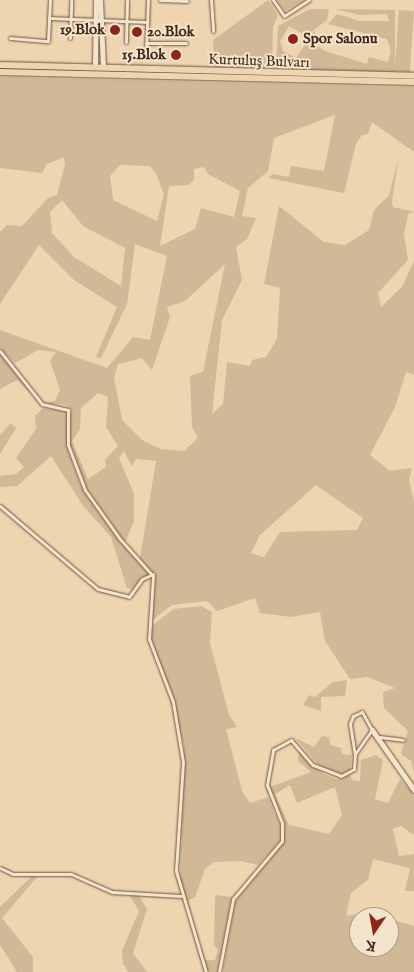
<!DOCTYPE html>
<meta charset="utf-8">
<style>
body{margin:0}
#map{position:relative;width:414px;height:972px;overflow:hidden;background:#eed5af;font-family:"IM FELL English",serif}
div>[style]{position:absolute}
.green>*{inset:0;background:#d1b896;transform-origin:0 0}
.roads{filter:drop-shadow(0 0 1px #6e5442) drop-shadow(0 0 1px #6e5442)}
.street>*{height:3px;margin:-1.5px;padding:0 1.5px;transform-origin:1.5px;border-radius:1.5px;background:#f4e4cb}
.secondary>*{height:5px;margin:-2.5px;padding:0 2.5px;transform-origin:2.5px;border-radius:2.5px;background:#f4e4cb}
.highway>*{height:6px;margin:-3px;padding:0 3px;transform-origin:3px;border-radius:3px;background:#eed5af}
.dots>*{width:14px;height:14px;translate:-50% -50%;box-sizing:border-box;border:2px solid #f4e4cb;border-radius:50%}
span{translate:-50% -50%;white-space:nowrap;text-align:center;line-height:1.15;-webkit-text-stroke:4px #f4e4cb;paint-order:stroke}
.poi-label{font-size:15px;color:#43291d;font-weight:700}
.right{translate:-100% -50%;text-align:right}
.left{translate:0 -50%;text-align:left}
.street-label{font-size:15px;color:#43291d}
.north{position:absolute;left:349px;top:907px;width:50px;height:50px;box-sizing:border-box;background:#f4e4cb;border:1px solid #ad9985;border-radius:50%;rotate:192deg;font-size:14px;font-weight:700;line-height:20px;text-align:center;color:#43291d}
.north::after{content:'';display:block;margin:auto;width:18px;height:22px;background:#8f2418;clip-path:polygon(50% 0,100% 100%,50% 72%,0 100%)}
</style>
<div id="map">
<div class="green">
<div style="clip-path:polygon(268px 0,278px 15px,273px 28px,272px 68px,215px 67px,213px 40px)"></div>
<div style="clip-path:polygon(277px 0,304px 0,285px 11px)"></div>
<div style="clip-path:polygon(310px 9px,329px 9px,327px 20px,306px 36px,289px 26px,280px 41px,283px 51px,296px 58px,315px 30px,316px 45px,325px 51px,367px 64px,369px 57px,388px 62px,391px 51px,387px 39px,328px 24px,337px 14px,360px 21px,389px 21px,387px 14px,360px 15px,335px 9px,395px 10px,395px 72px,276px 71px,278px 26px)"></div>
<div style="left:399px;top:10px;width:15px;height:61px;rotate:4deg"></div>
<div style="clip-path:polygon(evenodd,0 77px,414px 87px,414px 152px,372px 122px,368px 134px,362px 135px,356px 144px,344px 193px,268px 178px,273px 174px,289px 177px,291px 166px,324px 171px,335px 115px,274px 138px,268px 171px,248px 188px,242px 216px,256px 218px,247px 239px,236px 247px,242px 280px,222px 320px,212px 414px,223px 404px,227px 362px,250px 366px,252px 360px,266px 357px,277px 339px,280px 288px,264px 284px,279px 206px,324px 242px,345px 245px,369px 230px,374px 210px,389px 195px,398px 160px,392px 202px,393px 207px,414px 212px,408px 214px,404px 234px,408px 260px,378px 293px,381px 307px,402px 287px,414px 261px,414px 375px,406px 372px,395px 407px,370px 455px,390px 471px,412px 468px,409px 479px,414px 503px,414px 772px,411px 761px,401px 754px,408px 731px,384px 708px,383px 692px,395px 688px,368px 677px,350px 679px,325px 641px,320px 612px,291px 617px,260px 613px,255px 598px,217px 611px,207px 601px,172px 605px,151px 621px,156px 577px,140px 558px,156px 461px,136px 459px,132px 466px,124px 451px,119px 458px,134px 494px,134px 521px,125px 543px,86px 487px,69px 442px,71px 410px,66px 405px,45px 403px,55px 401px,60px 390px,50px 361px,56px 352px,38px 350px,15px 363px,0 349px,0 330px,107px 368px,133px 337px,150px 340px,167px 256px,135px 244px,127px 304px,101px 358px,96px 357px,117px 307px,74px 280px,39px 245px,0 304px,0 232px,7px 225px,22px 226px,48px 198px,57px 195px,65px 164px,64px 157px,47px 164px,42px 173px,0 168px,0 77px,120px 165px,150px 166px,156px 174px,164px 194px,157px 221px,113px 200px,110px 176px,120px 165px,0 77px,204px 167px,208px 174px,240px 191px,234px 217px,201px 208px,195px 229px,160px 246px,169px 186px,188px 185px,194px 180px,194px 169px,204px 167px,0 77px,62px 200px,83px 226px,125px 248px,121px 286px,74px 257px,52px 233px,50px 212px,62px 200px,0 77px,225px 264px,203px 372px,190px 376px,192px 427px,198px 438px,184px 451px,160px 449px,142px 440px,122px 420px,114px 378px,118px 364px,142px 358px,152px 370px,170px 317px,167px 307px,185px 301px,225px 264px,0 77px,98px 393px,108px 397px,106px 427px,118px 446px,105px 460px,106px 467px,88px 479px,72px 441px,80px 429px,81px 408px,98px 393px,0 77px,316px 485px,363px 518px,357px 530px,280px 532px,264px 557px,251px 553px,260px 535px,316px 485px)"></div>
<div style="clip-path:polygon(0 354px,7px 360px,36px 398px,17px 380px,0 389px)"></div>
<div style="clip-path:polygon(43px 408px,67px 412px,67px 447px,80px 485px,114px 534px,150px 573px,134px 590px,127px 588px,111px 537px,84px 507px,51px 456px,17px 486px,0 487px,0 476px,16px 474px,24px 467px,16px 458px,36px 429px,35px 416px)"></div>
<div style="clip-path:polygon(11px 423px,16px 428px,0 454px,0 435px)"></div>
<div style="clip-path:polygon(201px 606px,212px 612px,210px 643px,229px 715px,237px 727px,226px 729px,242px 791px,250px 803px,268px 797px,281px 828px,281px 840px,258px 865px,241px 861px,214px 862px,205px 869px,195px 897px,188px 901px,204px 960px,215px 960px,218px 950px,214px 945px,215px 895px,232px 897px,217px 972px,208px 972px,200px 955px,180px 884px,184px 745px,150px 633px,152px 626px,173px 609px)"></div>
<div style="clip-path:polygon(347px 680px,345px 696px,321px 697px,321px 711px,303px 705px,309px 695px,315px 697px,333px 682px)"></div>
<div style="clip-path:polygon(322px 736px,329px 737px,330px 745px,341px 748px,342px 754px,352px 755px,350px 770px,340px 775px,321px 768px,295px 738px,314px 747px)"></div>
<div style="clip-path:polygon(evenodd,299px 751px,311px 766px,326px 775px,336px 779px,350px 775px,352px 780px,360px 781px,361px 760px,376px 755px,383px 760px,375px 799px,388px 803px,400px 779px,414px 795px,414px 835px,401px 826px,393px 829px,399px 856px,414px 854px,414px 891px,405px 891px,410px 868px,373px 859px,368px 880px,351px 893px,347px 910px,347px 916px,386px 910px,387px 917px,359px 917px,359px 947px,389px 947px,389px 919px,414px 926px,414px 972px,223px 972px,235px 902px,284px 841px,285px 824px,270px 787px,311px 772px,298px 761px,299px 751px,290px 785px,297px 803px,335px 787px,342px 815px,329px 834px,289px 825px,275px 794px,290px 785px)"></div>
<div style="clip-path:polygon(31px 877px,37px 877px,2px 918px,33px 957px,33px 972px,17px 972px,0 945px,0 907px)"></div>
<div style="clip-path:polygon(130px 896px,139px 896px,147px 909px,133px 953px,147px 972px,128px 972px,123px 964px,122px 951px,139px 911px)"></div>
</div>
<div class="roads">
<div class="street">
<div style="left:160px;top:0;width:27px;rotate:2deg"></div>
<div style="left:211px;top:0;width:31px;rotate:86deg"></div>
<div style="left:273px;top:0;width:19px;rotate:55deg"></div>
<div style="left:284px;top:16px;width:30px;rotate:-33deg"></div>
<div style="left:49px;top:18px;width:98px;rotate:2.3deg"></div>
<div style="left:10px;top:38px;width:38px;rotate:5deg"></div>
<div style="left:48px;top:41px;width:41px;rotate:-87.2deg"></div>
<div style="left:70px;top:38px;width:38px;rotate:-88deg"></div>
<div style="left:126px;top:42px;width:42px;rotate:-88.6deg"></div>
<div style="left:146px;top:43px;width:40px"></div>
<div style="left:146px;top:55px;width:55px;rotate:-87.9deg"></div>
<div style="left:0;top:351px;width:68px;rotate:51.6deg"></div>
<div style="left:42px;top:404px;width:27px;rotate:13deg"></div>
<div style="left:68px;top:410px;width:35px;rotate:90deg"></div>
<div style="left:68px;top:445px;width:48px;rotate:69.3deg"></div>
<div style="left:85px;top:490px;width:60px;rotate:54.5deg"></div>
<div style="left:120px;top:539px;width:50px;rotate:48.3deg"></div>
<div style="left:153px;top:576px;width:63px;rotate:93.6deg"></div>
<div style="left:149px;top:639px;width:67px;rotate:69.1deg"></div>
<div style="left:173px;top:702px;width:61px;rotate:80.5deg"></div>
<div style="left:183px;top:762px;width:109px;rotate:93.7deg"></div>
<div style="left:176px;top:871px;width:105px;rotate:73.5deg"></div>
<div style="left:0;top:506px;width:128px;rotate:40.3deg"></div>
<div style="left:98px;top:589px;width:32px;rotate:14deg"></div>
<div style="left:129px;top:597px;width:22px;rotate:-54deg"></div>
<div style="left:142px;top:579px;width:12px;rotate:-24deg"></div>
<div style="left:379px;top:737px;width:24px;rotate:7deg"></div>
<div style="left:0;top:868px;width:14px;rotate:25deg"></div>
<div style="left:13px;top:874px;width:58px"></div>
<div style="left:71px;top:874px;width:45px;rotate:23.7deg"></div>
<div style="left:112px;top:892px;width:69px;rotate:3.3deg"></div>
<div style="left:219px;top:972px;width:74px;rotate:-79.1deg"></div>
<div style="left:233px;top:899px;width:76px;rotate:-49.8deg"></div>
<div style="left:282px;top:841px;width:18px;rotate:-90deg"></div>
<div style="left:282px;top:823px;width:41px;rotate:-111.5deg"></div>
<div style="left:267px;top:785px;width:36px;rotate:-80deg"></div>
<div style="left:273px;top:750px;width:21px;rotate:-29deg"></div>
<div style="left:291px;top:740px;width:33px;rotate:49deg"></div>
<div style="left:313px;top:765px;width:30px;rotate:21deg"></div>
<div style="left:341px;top:776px;width:15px;rotate:-28deg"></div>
<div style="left:354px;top:769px;width:15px;rotate:-86deg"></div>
<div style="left:355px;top:754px;width:29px;rotate:-55deg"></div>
<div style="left:372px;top:730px;width:21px;rotate:-119deg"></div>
<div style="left:362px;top:712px;width:10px;rotate:156deg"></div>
<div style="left:353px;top:716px;width:9px;rotate:111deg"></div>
<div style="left:350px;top:724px;width:30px;rotate:81deg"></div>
</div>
<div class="secondary">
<div style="left:100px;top:0;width:65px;rotate:87.4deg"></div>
<div style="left:95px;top:65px;width:65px;rotate:-89.1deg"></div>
<div style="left:372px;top:730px;width:73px;rotate:55deg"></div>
</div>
<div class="highway">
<div style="left:0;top:65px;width:414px;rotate:1.5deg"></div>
<div style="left:0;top:72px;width:414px;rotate:1.4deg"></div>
</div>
</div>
<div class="dots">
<div style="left:115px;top:30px;background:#8f2418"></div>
<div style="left:137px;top:32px;background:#8f2418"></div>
<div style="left:293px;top:39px;background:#8f2418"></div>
<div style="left:176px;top:55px;background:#8f2418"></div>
</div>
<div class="poi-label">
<span class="right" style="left:105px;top:30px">19.Blok</span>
<span class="left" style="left:147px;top:32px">20.Blok</span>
<span class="left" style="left:303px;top:39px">Spor Salonu</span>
<span class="right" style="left:166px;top:55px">15.Blok</span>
</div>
<div class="street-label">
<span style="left:259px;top:61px;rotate:2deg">Kurtuluş Bulvarı</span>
</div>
<div class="north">K</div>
</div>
